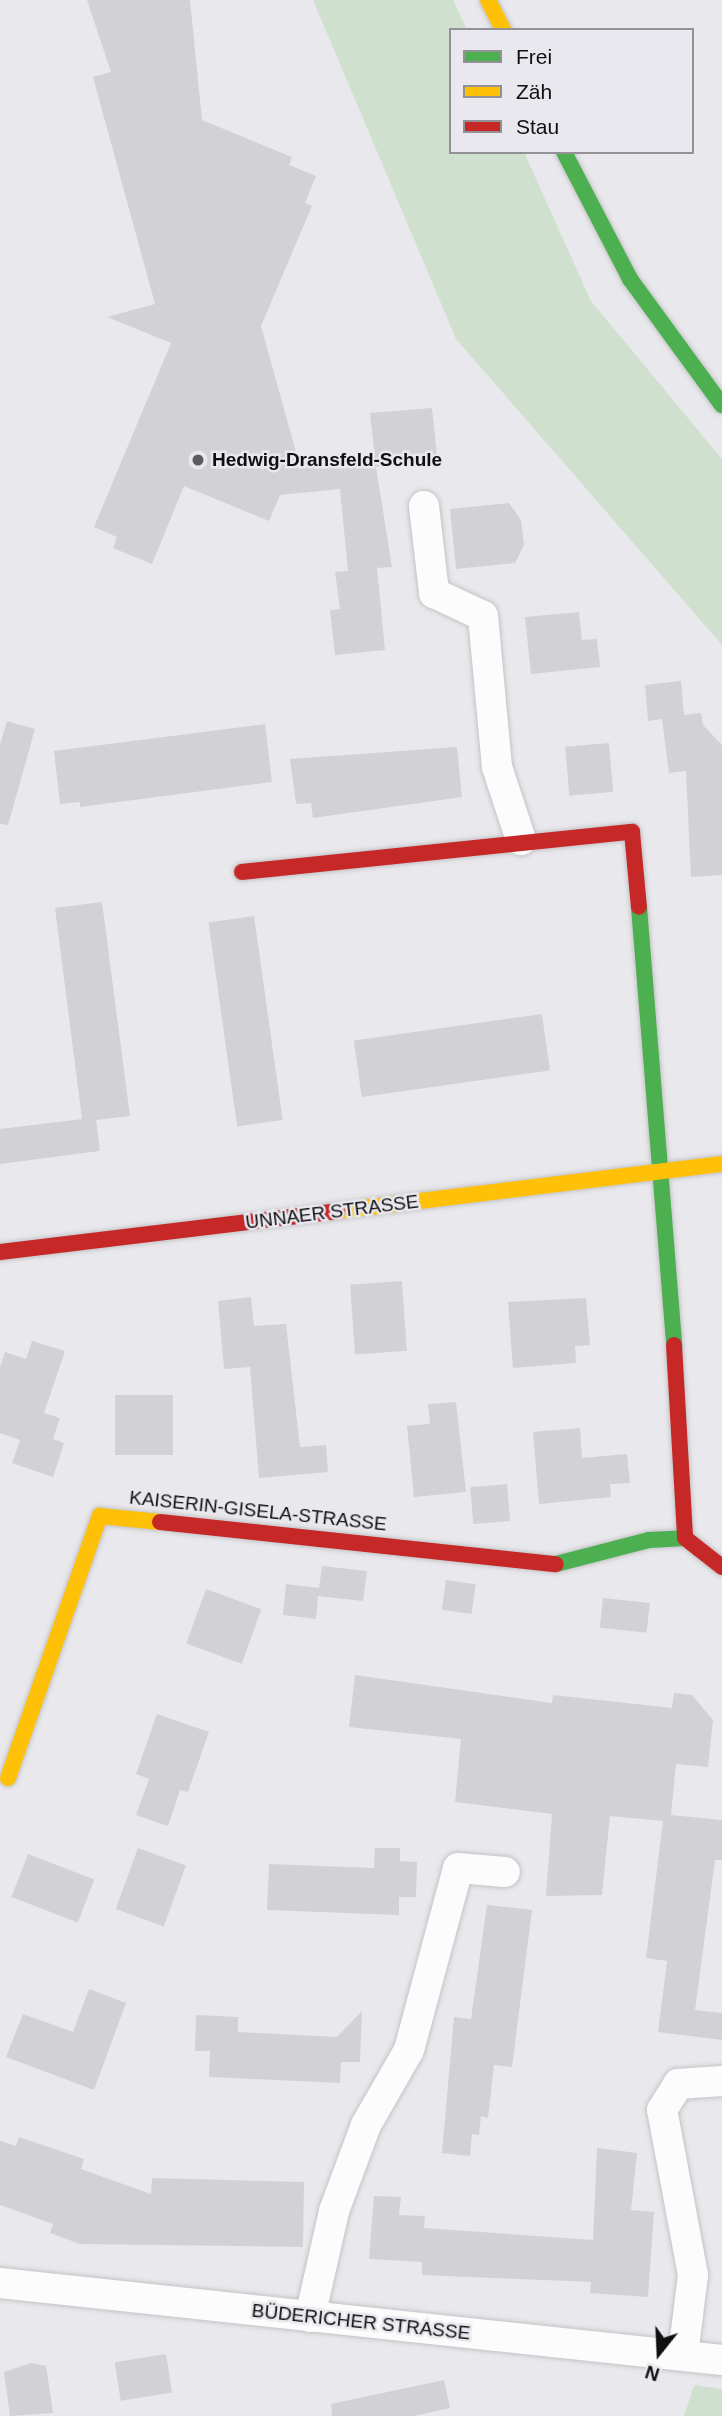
<!DOCTYPE html>
<meta charset="utf-8">
<style>
body{margin:0}
#map{position:relative;width:722px;height:2416px;overflow:hidden;background:#e9e9ed;font-family:Arial,sans-serif}
div>[style]{position:absolute}
.green>*{inset:0;background:#d0e0ce}
.building>*{inset:0;background:#d2d2d5;transform-origin:0 0}
.roads{filter:drop-shadow(0 0 2px #c4c4c7) drop-shadow(0 0 2px #c4c4c7)}
.street>*{height:30px;margin:-15px;padding:0 15px;transform-origin:15px;border-radius:15px;background:#fcfcfc}
.fast>*{height:16px;margin:-8px;padding:0 8px;transform-origin:8px;border-radius:8px;background:#4caf50}
.slow>*{height:16px;margin:-8px;padding:0 8px;transform-origin:8px;border-radius:8px;background:#ffc107}
.jam>*{height:16px;margin:-8px;padding:0 8px;transform-origin:8px;border-radius:8px;background:#c62828}
.dots>*{width:19px;height:19px;translate:-50% -50%;box-sizing:border-box;border:4px solid #e8e8ee;border-radius:50%}
span{translate:-50% -50%;white-space:nowrap;text-align:center;line-height:1.15;-webkit-text-stroke:5px #e8e8ee;paint-order:stroke}
.poi-label{font-size:19px;color:#101012;font-weight:700}
.left{translate:0 -50%;text-align:left}
.street-label{font-size:19px;color:#101012}
.legend{position:absolute;left:449px;top:28px;width:245px;height:126px;box-sizing:border-box;background:#e8e8ee;border:2px solid #929296;margin:0;padding:9px 12px;list-style:none;font-size:21px;color:#101012}
.legend li{display:flex;align-items:center;gap:14px;height:35px}
.legend b{width:35px;border:2px solid #929296}
.north{position:absolute;left:624px;top:2318px;width:70px;height:70px;-webkit-text-stroke:5px #e8e8ee;paint-order:stroke;rotate:198deg;font-size:19px;font-weight:700;line-height:28px;text-align:center;color:#101012}
.north::after{content:'';display:block;margin:auto;width:24px;height:32px;background:#101012;clip-path:polygon(50% 0,100% 100%,50% 72%,0 100%)}
</style>
<div id="map">
<div class="green">
<div style="clip-path:polygon(313px 0,453px 0,467px 30px,451px 30px,451px 152px,524px 152px,591px 301px,722px 459px,722px 645px,456px 339px)"></div>
<div style="clip-path:polygon(694px 2385px,722px 2389px,722px 2416px,684px 2416px)"></div>
</div>
<div class="building">
<div style="clip-path:polygon(87px 0,190px 0,202px 120px,292px 157px,289px 165px,316px 176px,305px 203px,312px 206px,261px 326px,299px 463px,375px 458px,370px 413px,432px 408px,437px 455px,412px 457px,412px 464px,376px 467px,392px 567px,377px 568px,385px 650px,335px 655px,330px 610px,340px 609px,335px 572px,348px 571px,340px 489px,280px 495px,269px 521px,184px 486px,152px 564px,113px 548px,117px 537px,94px 527px,171px 343px,107px 317px,155px 304px,93px 77px,111px 72px)"></div>
<div style="clip-path:polygon(509px 503px,521px 520px,524px 545px,515px 563px,456px 569px,450px 509px)"></div>
<div style="clip-path:polygon(579px 612px,582px 640px,597px 639px,600px 667px,531px 674px,525px 617px)"></div>
<div style="clip-path:polygon(681px 681px,684px 715px,701px 713px,703px 725px,722px 745px,722px 875px,691px 877px,686px 771px,669px 773px,662px 719px,648px 721px,645px 685px)"></div>
<div style="clip-path:polygon(7px 721px,35px 729px,8px 825px,0 824px,0 745px)"></div>
<div style="clip-path:polygon(265px 724px,272px 782px,80px 807px,80px 802px,60px 804px,54px 751px)"></div>
<div style="left:609px;top:743px;width:49px;height:44px;rotate:85deg"></div>
<div style="clip-path:polygon(457px 747px,462px 797px,313px 818px,311px 803px,296px 804px,290px 759px)"></div>
<div style="clip-path:polygon(102px 902px,130px 1116px,96px 1120px,100px 1151px,0 1164px,0 1129px,82px 1119px,55px 908px)"></div>
<div style="left:254px;top:916px;width:206px;height:46px;rotate:82deg"></div>
<div style="left:542px;top:1014px;width:57px;height:190px;rotate:82deg"></div>
<div style="left:402px;top:1281px;width:70px;height:52px;rotate:86deg"></div>
<div style="clip-path:polygon(251px 1297px,254px 1326px,286px 1324px,300px 1447px,326px 1445px,328px 1472px,259px 1478px,250px 1367px,224px 1369px,218px 1301px)"></div>
<div style="clip-path:polygon(586px 1298px,590px 1345px,575px 1346px,576px 1363px,513px 1368px,508px 1302px)"></div>
<div style="clip-path:polygon(32px 1341px,65px 1351px,44px 1413px,60px 1418px,53px 1439px,64px 1443px,53px 1477px,12px 1463px,20px 1440px,0 1433px,0 1367px,5px 1352px,26px 1359px)"></div>
<div style="left:173px;top:1395px;width:60px;height:58px;rotate:90deg"></div>
<div style="clip-path:polygon(456px 1402px,466px 1492px,414px 1497px,407px 1426px,430px 1424px,428px 1404px)"></div>
<div style="clip-path:polygon(580px 1428px,582px 1458px,627px 1454px,630px 1483px,610px 1484px,611px 1497px,539px 1504px,533px 1432px)"></div>
<div style="left:507px;top:1484px;width:37px;height:37px;rotate:85deg"></div>
<div style="clip-path:polygon(322px 1566px,367px 1571px,363px 1601px,318px 1596px,316px 1619px,283px 1615px,286px 1584px,319px 1588px)"></div>
<div style="left:446px;top:1580px;width:30px;height:30px;rotate:8deg"></div>
<div style="left:206px;top:1589px;width:59px;height:58px;rotate:20deg"></div>
<div style="left:603px;top:1598px;width:47px;height:30px;rotate:6deg"></div>
<div style="clip-path:polygon(355px 1675px,552px 1703px,553px 1695px,672px 1708px,674px 1693px,692px 1695px,713px 1720px,708px 1767px,676px 1764px,671px 1815px,722px 1820px,722px 1860px,715px 1860px,695px 2010px,722px 2013px,722px 2040px,658px 2032px,667px 1961px,646px 1958px,663px 1821px,610px 1816px,602px 1895px,546px 1896px,552px 1814px,455px 1802px,461px 1739px,349px 1727px)"></div>
<div style="clip-path:polygon(157px 1714px,209px 1732px,188px 1792px,180px 1790px,168px 1826px,136px 1815px,149px 1779px,136px 1774px)"></div>
<div style="left:138px;top:1848px;width:51px;height:65px;rotate:20deg"></div>
<div style="clip-path:polygon(375px 1848px,400px 1848px,400px 1861px,417px 1862px,416px 1897px,399px 1897px,399px 1915px,267px 1910px,269px 1864px,374px 1868px)"></div>
<div style="left:28px;top:1854px;width:71px;height:46px;rotate:21deg"></div>
<div style="clip-path:polygon(487px 1905px,532px 1910px,512px 2067px,494px 2065px,488px 2118px,481px 2116px,479px 2135px,472px 2134px,470px 2156px,442px 2153px,454px 2017px,471px 2019px)"></div>
<div style="clip-path:polygon(89px 1989px,126px 2003px,94px 2090px,6px 2057px,23px 2014px,73px 2032px)"></div>
<div style="clip-path:polygon(362px 2011px,360px 2062px,341px 2062px,340px 2083px,209px 2077px,210px 2051px,195px 2051px,196px 2015px,238px 2017px,238px 2032px,337px 2037px)"></div>
<div style="clip-path:polygon(19px 2137px,84px 2159px,81px 2169px,151px 2194px,152px 2178px,304px 2182px,303px 2247px,80px 2244px,50px 2233px,53px 2224px,0 2205px,0 2141px,16px 2146px)"></div>
<div style="clip-path:polygon(597px 2148px,637px 2153px,631px 2210px,654px 2212px,648px 2297px,590px 2293px,591px 2282px,422px 2275px,422px 2262px,369px 2259px,374px 2196px,401px 2197px,399px 2215px,425px 2216px,424px 2228px,593px 2240px)"></div>
<div style="left:166px;top:2354px;width:39px;height:52px;rotate:81deg"></div>
<div style="clip-path:polygon(31px 2363px,46px 2366px,53px 2413px,10px 2416px,4px 2372px)"></div>
<div style="clip-path:polygon(444px 2380px,450px 2408px,414px 2416px,332px 2416px,331px 2404px)"></div>
</div>
<div class="roads">
<div class="street">
<div style="left:424px;top:506px;width:88px;rotate:83.4deg"></div>
<div style="left:434px;top:593px;width:54px;rotate:25.1deg"></div>
<div style="left:483px;top:616px;width:152px;rotate:84.7deg"></div>
<div style="left:497px;top:767px;width:77px;rotate:71.8deg"></div>
<div style="left:0;top:2283px;width:726px;rotate:6.09deg"></div>
<div style="left:310px;top:2317px;width:109px;rotate:-77.2deg"></div>
<div style="left:334px;top:2211px;width:92px;rotate:-69.6deg"></div>
<div style="left:366px;top:2125px;width:86px;rotate:-60.2deg"></div>
<div style="left:409px;top:2050px;width:188px;rotate:-74.9deg"></div>
<div style="left:458px;top:1868px;width:47px;rotate:4.9deg"></div>
<div style="left:683px;top:2355px;width:81px;rotate:-82.9deg"></div>
<div style="left:693px;top:2275px;width:168px;rotate:-100.6deg"></div>
<div style="left:662px;top:2110px;width:31px;rotate:-58deg"></div>
<div style="left:678px;top:2084px;width:44px;rotate:-3.9deg"></div>
</div>
<div class="fast">
<div style="left:564px;top:152px;width:143px;rotate:62.5deg"></div>
<div style="left:630px;top:279px;width:156px;rotate:53.9deg"></div>
<div style="left:639px;top:907px;width:439px;rotate:85.4deg"></div>
<div style="left:556px;top:1564px;width:96px;rotate:-14.5deg"></div>
<div style="left:649px;top:1540px;width:36px;rotate:-3deg"></div>
</div>
<div class="slow">
<div style="left:488px;top:0;width:34px;rotate:63deg"></div>
<div style="left:338px;top:1211px;width:387px;rotate:-7deg"></div>
<div style="left:8px;top:1778px;width:278px;rotate:-70.7deg"></div>
<div style="left:100px;top:1516px;width:60px;rotate:5.7deg"></div>
</div>
<div class="jam">
<div style="left:242px;top:872px;width:392px;rotate:-5.9deg"></div>
<div style="left:632px;top:832px;width:75px;rotate:84.7deg"></div>
<div style="left:0;top:1252px;width:340px;rotate:-6.9deg"></div>
<div style="left:674px;top:1345px;width:193px;rotate:86.7deg"></div>
<div style="left:685px;top:1538px;width:47px;rotate:38.1deg"></div>
<div style="left:160px;top:1522px;width:398px;rotate:6.1deg"></div>
</div>
</div>
<div class="dots">
<div style="left:198px;top:460px;background:#5c5c5f"></div>
</div>
<div class="poi-label">
<span class="left" style="left:212px;top:460px">Hedwig-Dransfeld-Schule</span>
</div>
<div class="street-label">
<span style="left:332px;top:1212px;rotate:-7deg">UNNAER STRASSE</span>
<span style="left:258px;top:1511px;rotate:6deg">KAISERIN-GISELA-STRASSE</span>
<span style="left:361px;top:2322px;rotate:6deg">BÜDERICHER STRASSE</span>
</div>
<ul class="legend">
<li><b style="height:9px;background:#4caf50"></b>Frei</li>
<li><b style="height:9px;background:#ffc107"></b>Zäh</li>
<li><b style="height:9px;background:#c62828"></b>Stau</li>
</ul>
<div class="north">N</div>
</div>
